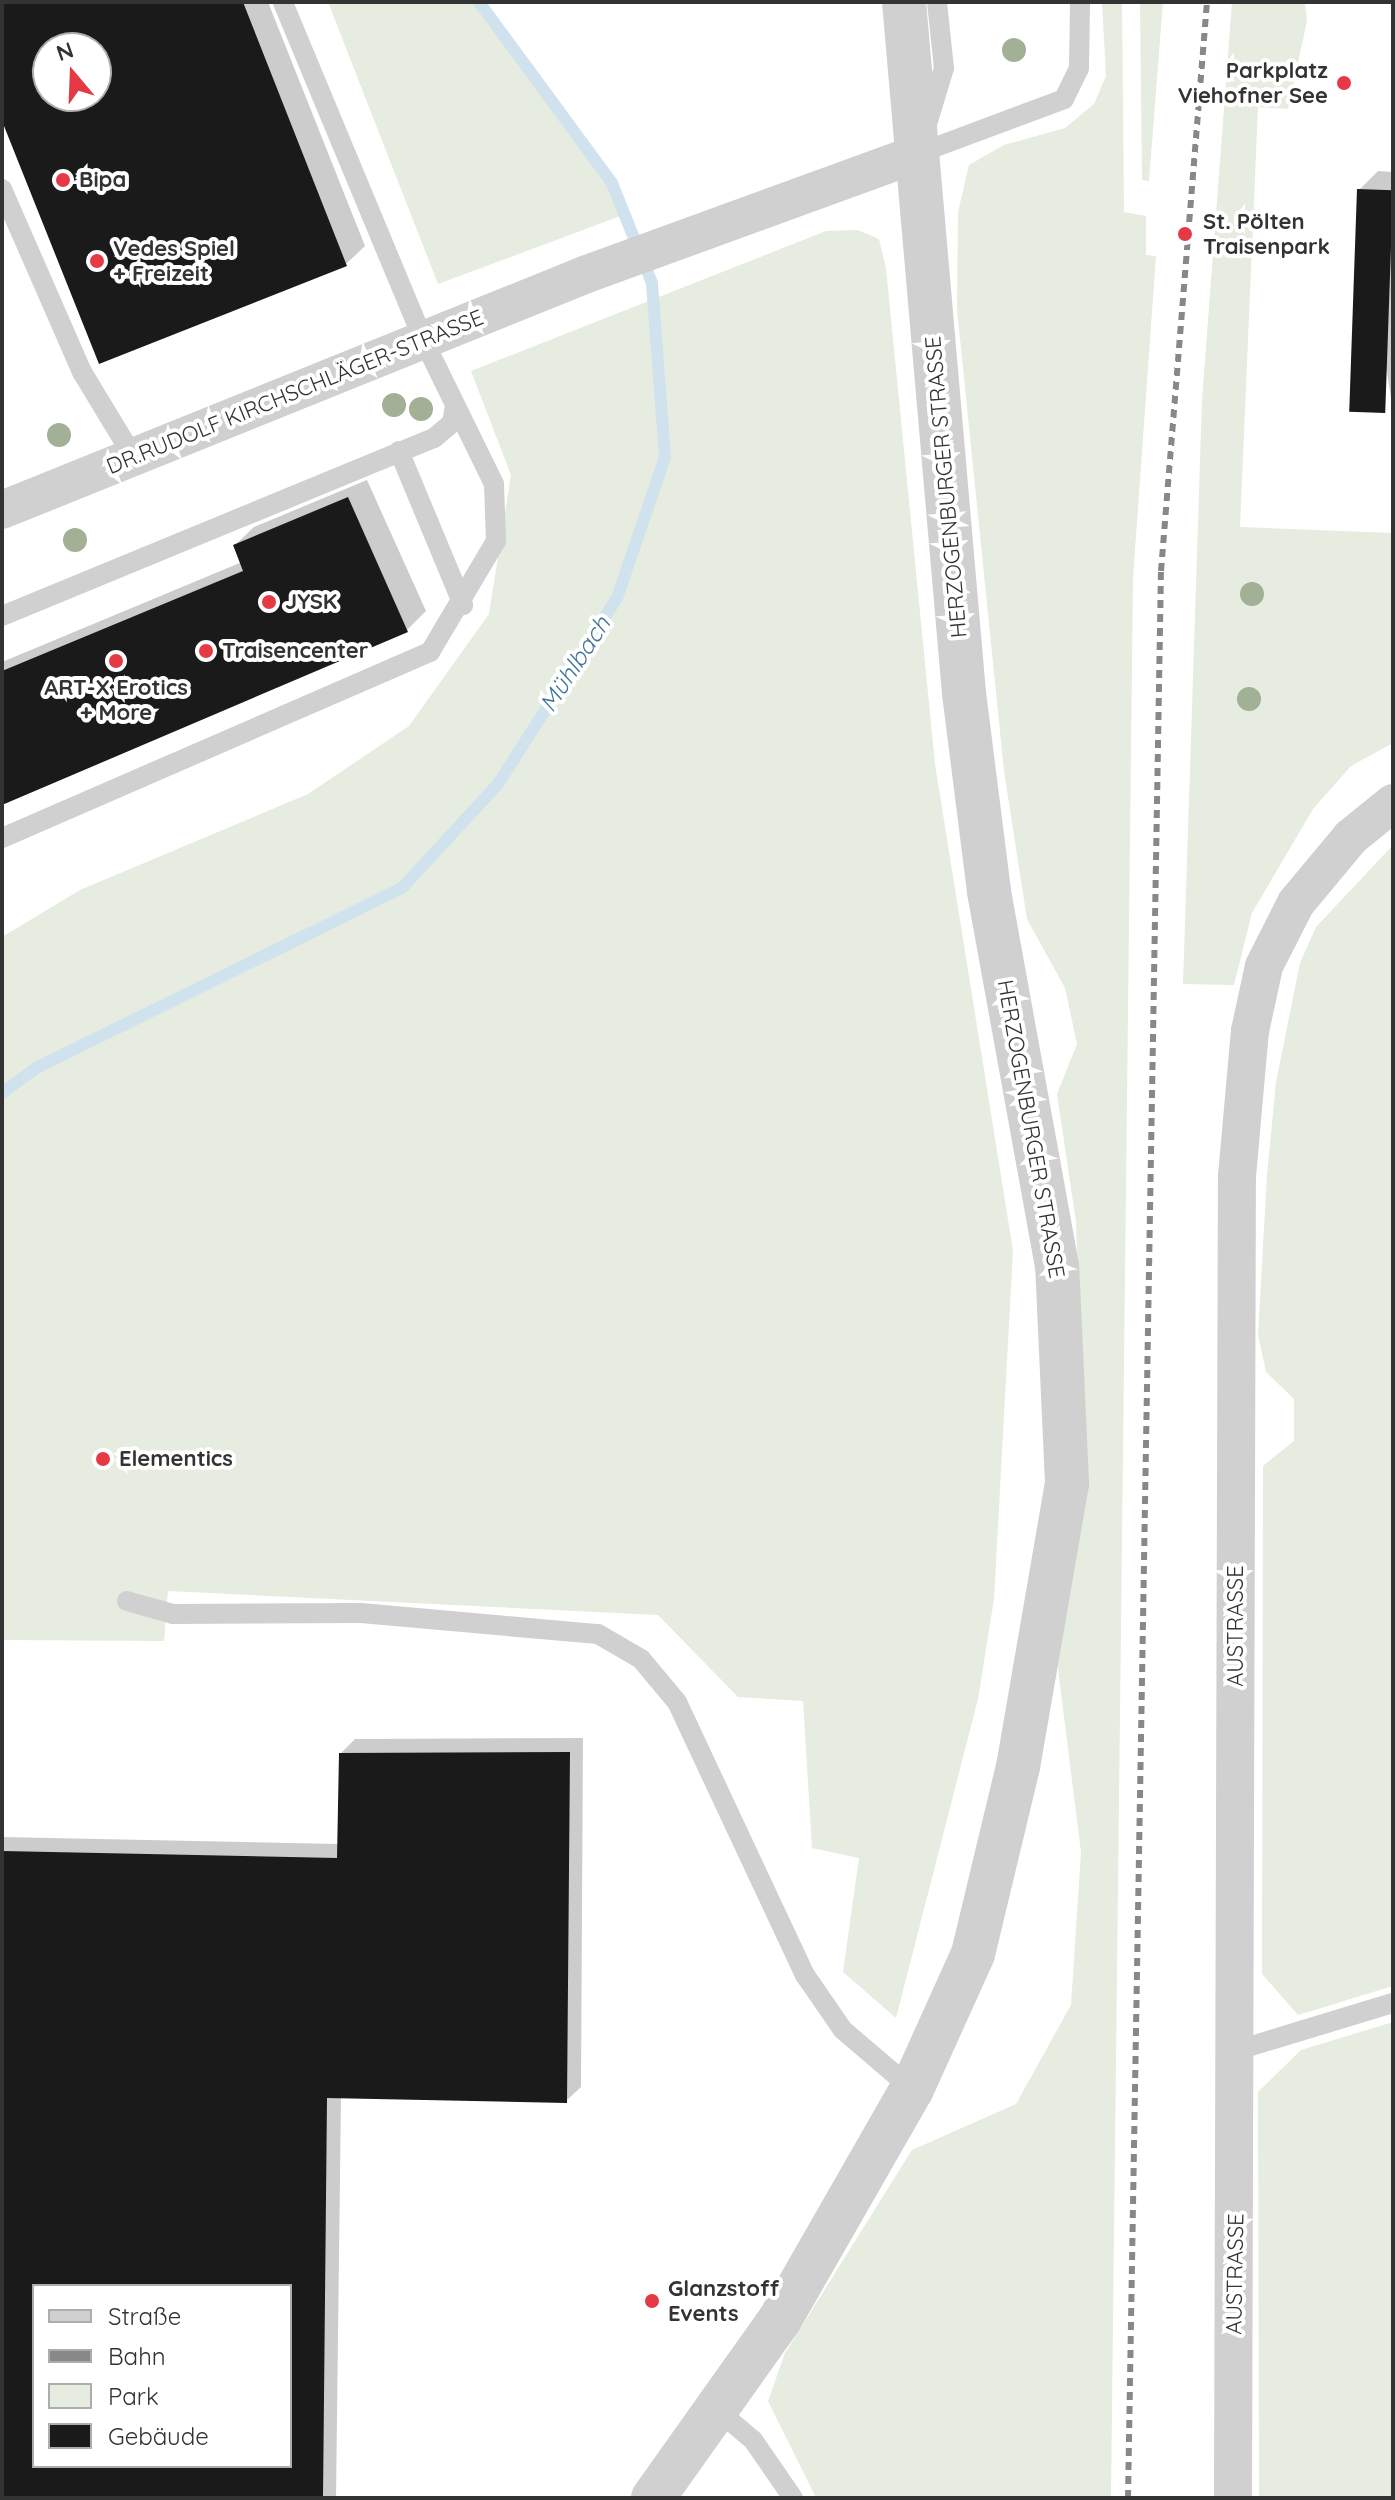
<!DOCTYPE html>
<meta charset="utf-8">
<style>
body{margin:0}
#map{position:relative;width:1395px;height:2500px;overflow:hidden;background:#fff;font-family:Quicksand,sans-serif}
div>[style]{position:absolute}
.green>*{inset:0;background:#e6ecdf}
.shadow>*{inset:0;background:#0003}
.stream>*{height:12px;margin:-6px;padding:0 6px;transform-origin:6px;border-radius:6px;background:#cfe2ee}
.building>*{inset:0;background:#1a1a1a;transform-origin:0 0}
.service>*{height:20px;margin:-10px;padding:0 10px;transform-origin:10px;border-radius:10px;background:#d0d0d0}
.minor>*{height:38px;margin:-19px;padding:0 19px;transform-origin:19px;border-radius:19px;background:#d0d0d0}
.tertiary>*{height:44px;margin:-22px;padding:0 22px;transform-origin:22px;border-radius:22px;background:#d0d0d0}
.rail>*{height:6px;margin-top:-3px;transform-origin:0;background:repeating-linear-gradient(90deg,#888 0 8px,transparent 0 14px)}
.trees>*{width:24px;height:24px;margin:-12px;border-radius:50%;background:#a2b095}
.dots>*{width:22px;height:22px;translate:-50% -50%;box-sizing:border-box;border:4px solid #fff;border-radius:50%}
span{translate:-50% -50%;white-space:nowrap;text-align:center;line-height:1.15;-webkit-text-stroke:8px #fff;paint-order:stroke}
.poi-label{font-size:22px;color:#333;font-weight:700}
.right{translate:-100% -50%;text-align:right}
.left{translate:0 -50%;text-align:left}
.street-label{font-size:22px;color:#333}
.water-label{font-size:24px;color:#3f7597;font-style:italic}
.frame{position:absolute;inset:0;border:4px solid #333;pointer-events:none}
.legend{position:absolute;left:32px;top:2284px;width:260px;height:184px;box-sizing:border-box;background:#fff;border:2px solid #adadad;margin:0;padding:10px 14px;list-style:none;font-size:24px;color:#333}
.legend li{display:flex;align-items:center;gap:16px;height:40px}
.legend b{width:40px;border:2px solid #adadad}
.north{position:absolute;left:32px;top:32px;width:80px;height:80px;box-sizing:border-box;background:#fff;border:2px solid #adadad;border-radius:50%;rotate:341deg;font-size:22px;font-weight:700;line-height:32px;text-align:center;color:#333}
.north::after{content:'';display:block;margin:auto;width:28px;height:36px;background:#e63946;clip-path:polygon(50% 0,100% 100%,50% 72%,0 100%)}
</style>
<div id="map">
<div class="green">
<div style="clip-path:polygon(328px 2px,479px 2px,612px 183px,626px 214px,438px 284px)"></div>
<div style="clip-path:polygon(1102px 2px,1122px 2px,1124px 212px,1146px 216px,1146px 255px,1156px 256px,1133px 578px,1111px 2498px,816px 2498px,768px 2401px,785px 2353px,912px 2150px,1016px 2104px,1071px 2005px,1081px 1852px,1057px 1661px,1082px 1381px,1076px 1222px,1057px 1094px,1077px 1044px,1065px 988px,1027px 919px,1004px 771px,957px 309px,958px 212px,969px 165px,1004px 145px,1065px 128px,1094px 104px,1106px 76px)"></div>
<div style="clip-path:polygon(1140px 2px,1163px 2px,1149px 181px,1142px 180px)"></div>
<div style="clip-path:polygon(1232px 2px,1305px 2px,1307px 21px,1288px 109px,1258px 107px,1240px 527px,1393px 533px,1393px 743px,1351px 766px,1313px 809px,1252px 913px,1234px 985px,1183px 984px,1202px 400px)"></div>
<div style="clip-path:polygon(858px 230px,879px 239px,886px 268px,935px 764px,1013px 1251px,994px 1599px,978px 1699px,896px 2018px,843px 1972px,859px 1858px,812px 1848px,803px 1701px,738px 1697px,658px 1615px,168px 1591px,164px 1641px,2px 1640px,2px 937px,80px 890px,308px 794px,409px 726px,489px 614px,511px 475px,471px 371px,826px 231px)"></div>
<div style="clip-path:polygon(1393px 845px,1393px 1986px,1298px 2015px,1262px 1974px,1263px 1466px,1294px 1441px,1294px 1399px,1266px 1372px,1258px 1335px,1267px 1175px,1276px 1082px,1300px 963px,1316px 927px)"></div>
<div style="clip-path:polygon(1393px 2022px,1393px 2498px,1259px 2498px,1258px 2092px,1301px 2050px)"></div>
</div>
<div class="shadow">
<div style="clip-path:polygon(evenodd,2px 2px,268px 2px,365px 246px,346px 264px,2px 115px,2px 2px,48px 48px,96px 48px,96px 96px,48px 96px,48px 48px)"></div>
<div style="clip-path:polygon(1378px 171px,1393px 172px,1393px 411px,1359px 190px)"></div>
<div style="clip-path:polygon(367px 480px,426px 611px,407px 630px,2px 803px,2px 662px,242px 562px,235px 545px,254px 527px)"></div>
<div style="clip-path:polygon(evenodd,583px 1738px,581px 2087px,566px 2101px,341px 2097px,336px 2498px,2px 2498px,2px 1837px,340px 1844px,341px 1753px,355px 1739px,583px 1738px,34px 2286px,290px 2286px,290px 2466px,34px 2466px,34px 2286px)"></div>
</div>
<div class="stream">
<div style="left:2px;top:1093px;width:42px;rotate:-36.3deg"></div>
<div style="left:36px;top:1068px;width:408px;rotate:-26.2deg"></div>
<div style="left:402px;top:888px;width:142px;rotate:-47.3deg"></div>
<div style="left:498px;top:784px;width:221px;rotate:-57.4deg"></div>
<div style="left:617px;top:598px;width:149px;rotate:-71.2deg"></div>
<div style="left:665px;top:457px;width:174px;rotate:-94.3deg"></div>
<div style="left:652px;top:283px;width:108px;rotate:-111.8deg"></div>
<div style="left:612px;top:183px;width:225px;rotate:-126.3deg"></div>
</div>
<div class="building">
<div style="clip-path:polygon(evenodd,2px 2px,243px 2px,347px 266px,99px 364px,2px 121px,2px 2px,48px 48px,96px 48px,96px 96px,48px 96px,48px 48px)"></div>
<div style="left:1357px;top:189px;width:36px;height:223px;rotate:2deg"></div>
<div style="clip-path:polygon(348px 497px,408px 632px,2px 805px,2px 671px,243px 571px,233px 545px)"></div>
<div style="clip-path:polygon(evenodd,570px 1752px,567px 2103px,327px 2098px,323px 2498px,2px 2498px,2px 1851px,337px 1858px,339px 1753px,570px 1752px,34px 2286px,290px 2286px,290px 2466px,34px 2466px,34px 2286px)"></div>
</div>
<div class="service">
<div style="left:927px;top:124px;width:59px;rotate:-73.1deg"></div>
<div style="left:944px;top:68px;width:66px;rotate:-96.1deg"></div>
<div style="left:917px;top:154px;width:157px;rotate:-20.5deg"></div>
<div style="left:1064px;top:99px;width:34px;rotate:-64deg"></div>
<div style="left:1079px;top:68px;width:66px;rotate:-89.1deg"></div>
<div style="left:2px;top:189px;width:200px;rotate:66.4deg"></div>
<div style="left:82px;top:372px;width:100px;rotate:58.8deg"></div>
<div style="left:399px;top:451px;width:167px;rotate:67.4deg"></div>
<div style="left:2px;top:616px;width:467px;rotate:-22.4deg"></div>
<div style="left:434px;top:438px;width:23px;rotate:-40deg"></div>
<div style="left:452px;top:423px;width:17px;rotate:-80deg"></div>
<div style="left:2px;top:838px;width:467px;rotate:-23.5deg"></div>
<div style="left:430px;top:652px;width:129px;rotate:-59.3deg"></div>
<div style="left:496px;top:541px;width:57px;rotate:-92deg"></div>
<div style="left:494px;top:484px;width:161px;rotate:-116.1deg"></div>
<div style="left:423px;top:339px;width:365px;rotate:-112.6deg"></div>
<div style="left:127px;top:1601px;width:48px;rotate:15.8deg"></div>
<div style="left:173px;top:1614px;width:188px;rotate:-0.3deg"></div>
<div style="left:361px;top:1613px;width:238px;rotate:5.1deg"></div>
<div style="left:598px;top:1634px;width:50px;rotate:30.2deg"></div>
<div style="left:641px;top:1659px;width:56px;rotate:50.1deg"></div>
<div style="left:677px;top:1702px;width:302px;rotate:64.9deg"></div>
<div style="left:805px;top:1975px;width:67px;rotate:55.4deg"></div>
<div style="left:843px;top:2030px;width:91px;rotate:40.5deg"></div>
<div style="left:1238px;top:2050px;width:162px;rotate:-16.9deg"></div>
<div style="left:716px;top:2409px;width:48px;rotate:40deg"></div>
<div style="left:753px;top:2440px;width:70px;rotate:55.4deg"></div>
</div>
<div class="minor">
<div style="left:2px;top:510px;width:631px;rotate:-21.97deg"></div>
<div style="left:587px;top:274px;width:351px;rotate:-20deg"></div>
<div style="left:1233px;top:2498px;width:1322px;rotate:-89.83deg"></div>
<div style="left:1237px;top:1176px;width:146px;rotate:-84.9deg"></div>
<div style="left:1250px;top:1031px;width:66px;rotate:-77.8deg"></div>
<div style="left:1264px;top:966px;width:71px;rotate:-63.1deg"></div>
<div style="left:1296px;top:903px;width:86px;rotate:-50.2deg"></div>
<div style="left:1351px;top:837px;width:54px;rotate:-39deg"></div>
</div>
<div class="tertiary">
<div style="left:653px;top:2498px;width:217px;rotate:-54.6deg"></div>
<div style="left:779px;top:2321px;width:267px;rotate:-60.2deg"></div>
<div style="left:912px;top:2089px;width:148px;rotate:-65.7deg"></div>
<div style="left:973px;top:1954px;width:192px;rotate:-76.5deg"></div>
<div style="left:1018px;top:1767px;width:288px;rotate:-80.2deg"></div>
<div style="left:1067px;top:1483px;width:217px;rotate:-92.6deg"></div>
<div style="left:1057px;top:1266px;width:381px;rotate:-100.3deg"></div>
<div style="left:989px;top:891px;width:200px;rotate:-97.2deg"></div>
<div style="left:964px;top:693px;width:694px;rotate:-94.96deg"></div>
</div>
<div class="rail">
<div style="left:1128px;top:2498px;width:1927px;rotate:-89.02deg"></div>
<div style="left:1161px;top:571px;width:571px;rotate:-85.38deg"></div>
</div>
<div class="trees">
<div style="left:1014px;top:50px"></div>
<div style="left:394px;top:405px"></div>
<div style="left:421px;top:409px"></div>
<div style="left:59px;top:435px"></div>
<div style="left:75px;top:540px"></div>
<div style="left:1252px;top:594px"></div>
<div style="left:1249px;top:699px"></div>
</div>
<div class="dots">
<div style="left:1344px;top:83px;background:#e63946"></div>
<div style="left:63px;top:180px;background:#e63946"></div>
<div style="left:1185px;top:234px;background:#e63946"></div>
<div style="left:97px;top:261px;background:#e63946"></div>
<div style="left:269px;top:602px;background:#e63946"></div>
<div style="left:206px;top:651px;background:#e63946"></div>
<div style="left:116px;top:661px;background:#e63946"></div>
<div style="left:103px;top:1459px;background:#e63946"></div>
<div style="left:652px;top:2301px;background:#e63946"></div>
</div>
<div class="poi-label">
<span class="right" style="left:1328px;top:83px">Parkplatz<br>Viehofner See</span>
<span class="left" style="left:79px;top:180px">Bipa</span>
<span class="left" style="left:1203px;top:234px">St. Pölten<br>Traisenpark</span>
<span class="left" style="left:113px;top:261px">Vedes Spiel<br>+ Freizeit</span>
<span class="left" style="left:285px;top:602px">JYSK</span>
<span class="left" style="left:222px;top:651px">Traisencenter</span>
<span style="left:116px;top:700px">ART-X Erotics<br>+ More</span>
<span class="left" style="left:119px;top:1459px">Elementics</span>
<span class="left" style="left:668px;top:2301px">Glanzstoff<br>Events</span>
</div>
<div class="street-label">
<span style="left:295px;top:392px;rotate:-22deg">DR.RUDOLF KIRCHSCHLÄGER-STRASSE</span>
<span style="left:946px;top:487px;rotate:-95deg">HERZOGENBURGER STRASSE</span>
<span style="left:1031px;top:1129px;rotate:80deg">HERZOGENBURGER STRASSE</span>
<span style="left:1236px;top:1626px;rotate:-90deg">AUSTRASSE</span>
<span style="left:1235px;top:2274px;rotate:-89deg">AUSTRASSE</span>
</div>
<div class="water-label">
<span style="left:575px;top:664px;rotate:-57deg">Mühlbach</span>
</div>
<div class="frame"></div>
<ul class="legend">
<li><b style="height:10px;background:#d0d0d0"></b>Straße</li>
<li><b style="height:10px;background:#888"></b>Bahn</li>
<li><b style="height:22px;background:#e6ecdf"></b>Park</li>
<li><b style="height:22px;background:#1a1a1a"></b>Gebäude</li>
</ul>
<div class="north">N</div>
</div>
